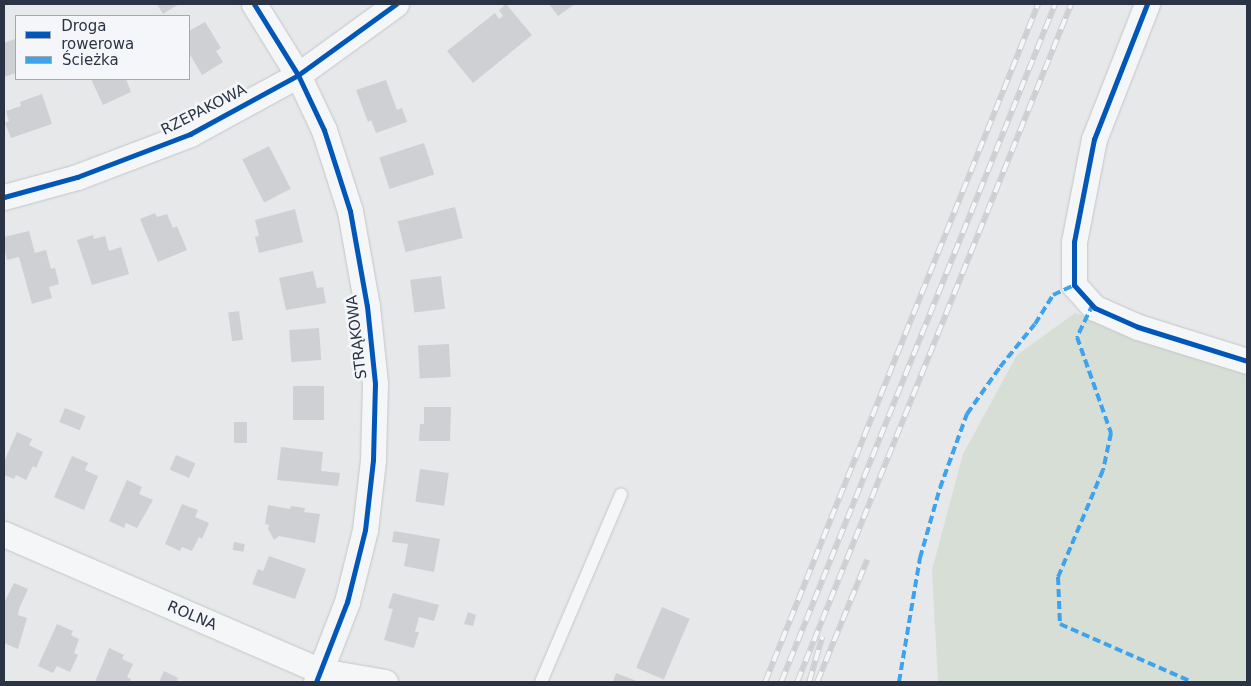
<!DOCTYPE html>
<meta charset="utf-8">
<style>
body{margin:0}
#map{position:relative;width:1251px;height:686px;overflow:hidden;background:#e6e8ea;font-family:"DejaVu Sans",sans-serif}
div>[style]{position:absolute}
.green>*{inset:0;background:#d6ded6}
.building>*{inset:0;background:#ced0d3;transform-origin:0 0}
.roads{filter:drop-shadow(0 0 1px #c4c6c8) drop-shadow(0 0 1px #c4c6c8)}
.service>*{height:12px;margin:-6px;padding:0 6px;transform-origin:6px;border-radius:6px;background:#f5f6f7}
.minor>*{height:25px;margin:-12.5px;padding:0 12.5px;transform-origin:12.5px;border-radius:12.5px;background:#f5f6f7}
.rail>*{height:5.5px;margin-top:-2.75px;transform-origin:0;background:repeating-linear-gradient(90deg,#f4f6f9 0 11px,#cecfd2 0 22px);box-sizing:border-box;border-block:1px solid #cecfd2}
.quiet>*{height:4px;margin-top:-2px;transform-origin:0;background:repeating-linear-gradient(90deg,#3ea3ec 0 8px,transparent 0 12px)}
.cycleway>*{height:5px;margin:-2.5px;padding:0 2.5px;transform-origin:2.5px;border-radius:2.5px;background:#0057b8}
span{translate:-50% -50%;white-space:nowrap;text-align:center;line-height:1.15;-webkit-text-stroke:5px #f4f6f9;paint-order:stroke}
.street-label{font-size:15px;color:#2b3445}
.frame{position:absolute;inset:0;border:5px solid #2b3445;pointer-events:none}
.legend{position:absolute;left:15px;top:15px;width:175px;height:65px;box-sizing:border-box;background:#f4f6f9;border:1px solid #a4a8b1;margin:0;padding:6px 9px;list-style:none;font-size:15px;color:#2b3445}
.legend li{display:flex;align-items:center;gap:10px;height:25px}
.legend b{width:25px;border:1px solid #a4a8b1}
</style>
<div id="map">
<div class="green">
<div style="clip-path:polygon(1075px 313px,1247px 373px,1247px 682px,938px 682px,932px 570px,963px 454px,1017px 355px)"></div>
</div>
<div class="building">
<div style="clip-path:polygon(157px 4px,179px 4px,163px 14px)"></div>
<div style="clip-path:polygon(506px 4px,532px 35px,473px 83px,447px 51px,495px 13px,499px 19px,503px 16px,499px 10px)"></div>
<div style="clip-path:polygon(549px 4px,575px 4px,558px 16px)"></div>
<div style="clip-path:polygon(205px 22px,221px 48px,216px 51px,223px 62px,202px 75px,189px 53px,189px 31px)"></div>
<div style="clip-path:polygon(15px 39px,16px 73px,4px 77px,4px 43px)"></div>
<div style="clip-path:polygon(91px 79px,126px 79px,131px 92px,103px 105px)"></div>
<div style="clip-path:polygon(386px 80px,397px 110px,402px 108px,407px 122px,376px 133px,371px 120px,368px 122px,356px 90px)"></div>
<div style="clip-path:polygon(42px 94px,52px 124px,11px 138px,5px 123px,9px 121px,6px 111px,21px 106px,20px 102px)"></div>
<div style="left:424px;top:143px;width:33px;height:47px;rotate:72deg"></div>
<div style="left:269px;top:146px;width:48px;height:30px;rotate:63deg"></div>
<div style="left:455px;top:207px;width:32px;height:59px;rotate:76deg"></div>
<div style="clip-path:polygon(295px 209px,303px 242px,259px 253px,255px 237px,259px 236px,255px 220px)"></div>
<div style="clip-path:polygon(155px 213px,157px 217px,167px 214px,173px 228px,177px 226px,187px 250px,158px 262px,140px 219px)"></div>
<div style="clip-path:polygon(29px 231px,35px 253px,46px 250px,51px 269px,55px 268px,59px 284px,49px 287px,52px 298px,32px 304px,19px 257px,7px 260px,4px 247px,4px 237px)"></div>
<div style="clip-path:polygon(93px 235px,94px 239px,105px 236px,109px 251px,121px 247px,129px 274px,92px 285px,77px 240px)"></div>
<div style="clip-path:polygon(313px 271px,317px 288px,323px 287px,326px 303px,286px 310px,279px 278px)"></div>
<div style="left:441px;top:276px;width:33px;height:31px;rotate:83deg"></div>
<div style="left:239px;top:311px;width:29px;height:11px;rotate:82deg"></div>
<div style="left:319px;top:328px;width:32px;height:30px;rotate:86deg"></div>
<div style="left:449px;top:344px;width:33px;height:31px;rotate:87deg"></div>
<div style="left:293px;top:386px;width:31px;height:34px"></div>
<div style="clip-path:polygon(424px 407px,451px 407px,450px 441px,419px 441px,420px 424px,424px 424px)"></div>
<div style="left:65px;top:408px;width:22px;height:15px;rotate:22deg"></div>
<div style="left:234px;top:422px;width:13px;height:21px"></div>
<div style="clip-path:polygon(17px 432px,32px 439px,29px 445px,43px 452px,36px 468px,33px 466px,26px 480px,16px 475px,14px 479px,4px 475px,4px 462px)"></div>
<div style="clip-path:polygon(281px 447px,323px 452px,321px 471px,340px 473px,338px 486px,277px 480px)"></div>
<div style="left:176px;top:455px;width:21px;height:16px;rotate:23deg"></div>
<div style="clip-path:polygon(72px 456px,88px 463px,85px 470px,98px 476px,84px 510px,54px 497px)"></div>
<div style="left:420px;top:469px;width:29px;height:33px;rotate:8deg"></div>
<div style="clip-path:polygon(127px 480px,142px 487px,139px 494px,153px 500px,137px 528px,126px 523px,124px 528px,109px 521px)"></div>
<div style="clip-path:polygon(182px 504px,198px 510px,195px 517px,209px 523px,202px 539px,199px 537px,192px 551px,182px 547px,180px 551px,165px 544px)"></div>
<div style="clip-path:polygon(268px 505px,290px 509px,291px 506px,305px 508px,304px 512px,320px 514px,315px 543px,279px 536px,274px 540px,268px 529px,269px 525px,265px 524px)"></div>
<div style="clip-path:polygon(394px 531px,440px 539px,434px 572px,404px 566px,408px 544px,392px 542px)"></div>
<div style="left:234px;top:542px;width:11px;height:8px;rotate:10deg"></div>
<div style="clip-path:polygon(269px 556px,306px 569px,295px 599px,252px 584px,258px 569px,263px 571px)"></div>
<div style="clip-path:polygon(14px 583px,28px 589px,19px 609px,18px 615px,27px 618px,18px 649px,4px 643px,4px 603px)"></div>
<div style="clip-path:polygon(393px 593px,439px 605px,434px 621px,419px 617px,415px 632px,419px 632px,414px 648px,384px 640px,393px 609px,388px 608px)"></div>
<div style="left:662px;top:607px;width:30px;height:66px;rotate:23deg"></div>
<div style="clip-path:polygon(468px 612px,476px 615px,473px 626px,464px 624px)"></div>
<div style="clip-path:polygon(57px 624px,73px 631px,71px 635px,79px 639px,74px 653px,78px 655px,70px 672px,57px 666px,53px 673px,38px 666px)"></div>
<div style="clip-path:polygon(109px 648px,124px 655px,122px 659px,133px 664px,127px 677px,131px 679px,129px 682px,95px 682px)"></div>
<div style="clip-path:polygon(164px 671px,178px 678px,176px 682px,159px 682px)"></div>
<div style="clip-path:polygon(616px 673px,639px 682px,613px 682px)"></div>
</div>
<div class="roads">
<div class="service">
<div style="left:541px;top:682px;width:204px;rotate:-66.9deg"></div>
</div>
<div class="minor">
<div style="left:254px;top:4px;width:84px;rotate:58.2deg"></div>
<div style="left:298px;top:75px;width:61px;rotate:64.7deg"></div>
<div style="left:324px;top:130px;width:85px;rotate:72.2deg"></div>
<div style="left:350px;top:211px;width:97px;rotate:79.9deg"></div>
<div style="left:367px;top:306px;width:77px;rotate:84.1deg"></div>
<div style="left:375px;top:383px;width:77px;rotate:91.5deg"></div>
<div style="left:373px;top:460px;width:70px;rotate:96.5deg"></div>
<div style="left:365px;top:530px;width:74px;rotate:104deg"></div>
<div style="left:347px;top:602px;width:86px;rotate:111.2deg"></div>
<div style="left:1147px;top:4px;width:145px;rotate:111.4deg"></div>
<div style="left:1094px;top:139px;width:105px;rotate:101deg"></div>
<div style="left:1074px;top:242px;width:43px;rotate:90deg"></div>
<div style="left:1074px;top:285px;width:31px;rotate:48deg"></div>
<div style="left:1095px;top:308px;width:47px;rotate:23.8deg"></div>
<div style="left:1138px;top:327px;width:114px;rotate:17.3deg"></div>
<div style="left:4px;top:197px;width:76px;rotate:-15.3deg"></div>
<div style="left:77px;top:177px;width:121px;rotate:-20.8deg"></div>
<div style="left:190px;top:134px;width:123px;rotate:-28.6deg"></div>
<div style="left:298px;top:75px;width:121px;rotate:-35.9deg"></div>
<div style="left:4px;top:534px;width:345px;rotate:23.4deg"></div>
<div style="left:321px;top:671px;width:65px;rotate:9.8deg"></div>
</div>
</div>
<div class="rail">
<div style="left:765px;top:682px;width:731px;rotate:-68.07deg"></div>
<div style="left:781px;top:682px;width:731px;rotate:-67.99deg"></div>
<div style="left:797px;top:682px;width:731px;rotate:-67.99deg"></div>
<div style="left:809px;top:682px;width:47px;rotate:-73.9deg"></div>
<div style="left:817px;top:682px;width:132px;rotate:-67.7deg"></div>
</div>
<div class="quiet">
<div style="left:1093px;top:304px;width:37px;rotate:116deg"></div>
<div style="left:1077px;top:337px;width:102px;rotate:70.5deg"></div>
<div style="left:1111px;top:433px;width:38px;rotate:102deg"></div>
<div style="left:1103px;top:470px;width:116px;rotate:112.8deg"></div>
<div style="left:1058px;top:577px;width:47px;rotate:87.6deg"></div>
<div style="left:1060px;top:624px;width:144px;rotate:23.7deg"></div>
<div style="left:899px;top:682px;width:126px;rotate:-80.4deg"></div>
<div style="left:920px;top:558px;width:73px;rotate:-74.1deg"></div>
<div style="left:940px;top:488px;width:79px;rotate:-70deg"></div>
<div style="left:967px;top:414px;width:57px;rotate:-54.9deg"></div>
<div style="left:1000px;top:367px;width:55px;rotate:-50.9deg"></div>
<div style="left:1035px;top:324px;width:34px;rotate:-58deg"></div>
<div style="left:1053px;top:295px;width:23px;rotate:-25deg"></div>
</div>
<div class="cycleway">
<div style="left:254px;top:4px;width:84px;rotate:58.2deg"></div>
<div style="left:298px;top:75px;width:61px;rotate:64.7deg"></div>
<div style="left:324px;top:130px;width:85px;rotate:72.2deg"></div>
<div style="left:350px;top:211px;width:97px;rotate:79.9deg"></div>
<div style="left:367px;top:306px;width:77px;rotate:84.1deg"></div>
<div style="left:375px;top:383px;width:77px;rotate:91.5deg"></div>
<div style="left:373px;top:460px;width:70px;rotate:96.5deg"></div>
<div style="left:365px;top:530px;width:74px;rotate:104deg"></div>
<div style="left:347px;top:602px;width:86px;rotate:111.2deg"></div>
<div style="left:1147px;top:4px;width:145px;rotate:111.4deg"></div>
<div style="left:1094px;top:139px;width:105px;rotate:101deg"></div>
<div style="left:1074px;top:242px;width:43px;rotate:90deg"></div>
<div style="left:1074px;top:285px;width:31px;rotate:48deg"></div>
<div style="left:1095px;top:308px;width:47px;rotate:23.8deg"></div>
<div style="left:1138px;top:327px;width:114px;rotate:17.3deg"></div>
<div style="left:4px;top:197px;width:76px;rotate:-15.3deg"></div>
<div style="left:77px;top:177px;width:121px;rotate:-20.8deg"></div>
<div style="left:190px;top:134px;width:123px;rotate:-28.6deg"></div>
<div style="left:298px;top:75px;width:121px;rotate:-35.9deg"></div>
</div>
<div class="street-label">
<span style="left:204px;top:110px;rotate:-27deg">RZEPAKOWA</span>
<span style="left:357px;top:337px;rotate:-97deg">STRĄKOWA</span>
<span style="left:192px;top:616px;rotate:23deg">ROLNA</span>
</div>
<div class="frame"></div>
<ul class="legend">
<li><b style="height:6px;background:#0057b8"></b>Droga rowerowa</li>
<li><b style="height:6px;background:#3ea3ec"></b>Ścieżka</li>
</ul>
</div>
